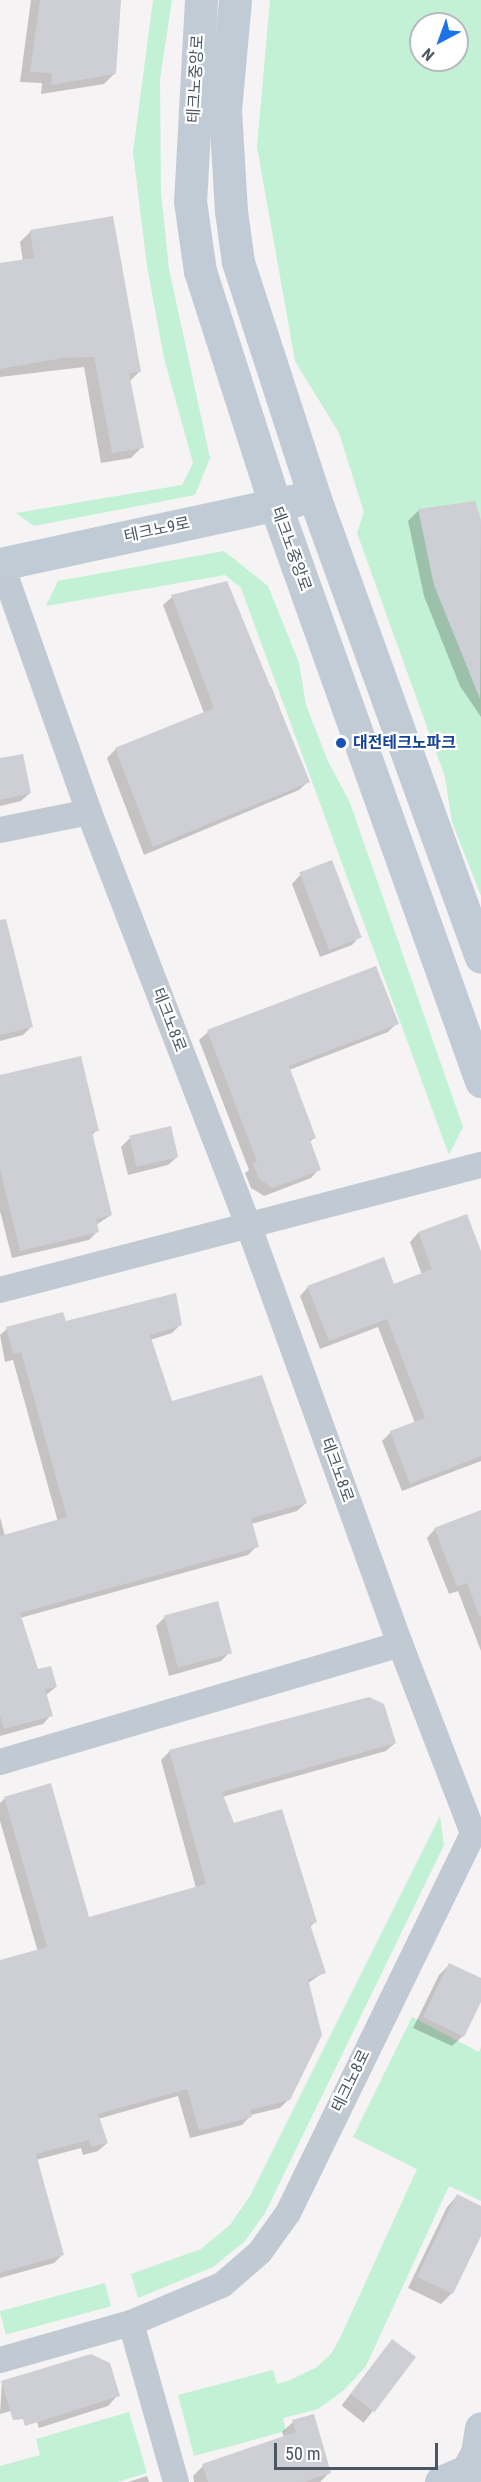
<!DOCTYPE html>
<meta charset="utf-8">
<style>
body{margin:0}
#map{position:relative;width:481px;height:2482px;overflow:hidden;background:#f5f3f3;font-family:"Roboto Condensed","Noto Sans KR",sans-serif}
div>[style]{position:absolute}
.green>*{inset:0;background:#c3f1d5;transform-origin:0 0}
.shadow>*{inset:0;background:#0003;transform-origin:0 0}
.building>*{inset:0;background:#cdcfd5;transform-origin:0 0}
.street>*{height:26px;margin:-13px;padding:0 13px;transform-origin:13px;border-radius:13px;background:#c1cad2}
.secondary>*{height:33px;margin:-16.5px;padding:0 16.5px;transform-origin:16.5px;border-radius:16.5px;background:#c1cbd6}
.dots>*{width:16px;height:16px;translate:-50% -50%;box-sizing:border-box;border:3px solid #fff;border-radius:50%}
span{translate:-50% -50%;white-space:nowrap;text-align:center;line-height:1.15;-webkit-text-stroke:4.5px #fff;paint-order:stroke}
.street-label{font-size:16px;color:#4a5661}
.transit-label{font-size:16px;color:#164399;font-weight:700}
.left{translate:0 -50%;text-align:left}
.north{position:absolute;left:409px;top:12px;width:60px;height:60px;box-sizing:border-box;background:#fff;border:2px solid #b7bbc0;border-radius:50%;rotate:221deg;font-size:16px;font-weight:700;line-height:24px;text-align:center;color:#4a5661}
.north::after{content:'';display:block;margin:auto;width:21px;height:27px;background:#1a73e8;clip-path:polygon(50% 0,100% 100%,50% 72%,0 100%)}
.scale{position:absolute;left:274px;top:2443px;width:164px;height:27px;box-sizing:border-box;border:3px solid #4a5661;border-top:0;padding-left:8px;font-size:18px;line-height:21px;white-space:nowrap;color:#4a5661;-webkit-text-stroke:4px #fff;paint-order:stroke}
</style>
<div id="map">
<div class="green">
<div style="clip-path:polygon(153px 0,172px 0,160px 79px,161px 192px,169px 269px,210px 458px,195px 495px,34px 526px,16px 513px,182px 485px,193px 463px,164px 358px,147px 266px,133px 152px)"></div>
<div style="clip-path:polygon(evenodd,270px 0,481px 0,481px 896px,452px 822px,445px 777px,357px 533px,364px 512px,339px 433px,295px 361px,257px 147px,270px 0,421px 24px,457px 24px,457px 60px,421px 60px,421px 24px)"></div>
<div style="clip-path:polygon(224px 551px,268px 586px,299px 663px,306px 705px,327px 759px,350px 803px,463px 1127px,449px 1155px,241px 588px,225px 575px,46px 606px,58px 581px)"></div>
<div style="clip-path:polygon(440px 1816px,444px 1845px,265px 2213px,245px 2241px,213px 2267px,138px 2298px,131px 2274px,201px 2249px,230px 2225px,250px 2196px)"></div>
<div style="clip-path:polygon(412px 2017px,479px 2052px,481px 2047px,481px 2201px,449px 2186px,366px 2366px,344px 2390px,318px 2409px,283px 2418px,286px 2431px,194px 2456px,178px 2395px,273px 2370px,277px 2384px,290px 2380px,317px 2367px,331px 2354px,341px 2336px,417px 2169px,353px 2137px)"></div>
<div style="left:105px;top:2283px;width:24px;height:109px;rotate:75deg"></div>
<div style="clip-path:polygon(129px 2412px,147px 2473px,118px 2482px,0 2482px,0 2466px,40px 2455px,36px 2439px)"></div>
</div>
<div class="shadow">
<div style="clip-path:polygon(31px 0,120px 0,115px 73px,104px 84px,41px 94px,42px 83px,20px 82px)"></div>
<div style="clip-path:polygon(31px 231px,140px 371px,129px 382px,142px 447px,131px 458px,101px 463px,84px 367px,0 377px,0 264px,23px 261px,20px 242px)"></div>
<div style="clip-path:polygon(474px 502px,481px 525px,481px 717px,460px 686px,424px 596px,408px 521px,418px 511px)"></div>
<div style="clip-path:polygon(172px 597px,266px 688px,271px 686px,308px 782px,299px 790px,144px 855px,107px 758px,116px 749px,204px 713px,163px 605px)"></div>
<div style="clip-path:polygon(0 760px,30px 793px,21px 801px,0 806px)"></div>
<div style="clip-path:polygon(300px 875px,360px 936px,352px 945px,320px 957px,292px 884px)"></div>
<div style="clip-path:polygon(0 927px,32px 1026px,23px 1035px,0 1041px)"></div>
<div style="clip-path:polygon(397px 1023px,388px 1032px,289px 1070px,315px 1137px,309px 1143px,319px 1169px,311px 1178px,264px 1196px,251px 1188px,245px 1173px,249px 1170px,199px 1040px,208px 1032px)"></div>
<div style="clip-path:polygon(0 1076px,97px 1130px,91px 1136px,111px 1215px,96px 1225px,98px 1231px,89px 1240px,12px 1258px,0 1211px)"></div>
<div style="clip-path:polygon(130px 1138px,177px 1157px,168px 1165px,128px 1175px,121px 1147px)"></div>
<div style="clip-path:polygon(466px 1216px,481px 1256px,481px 1461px,402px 1491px,382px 1441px,391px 1432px,415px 1423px,378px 1327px,320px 1349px,300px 1296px,308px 1287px,393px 1286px,422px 1275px,410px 1242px,418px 1233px)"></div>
<div style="clip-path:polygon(65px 1323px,181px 1324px,172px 1333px,150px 1340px,171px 1403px,306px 1503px,297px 1511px,251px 1524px,257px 1546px,248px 1555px,20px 1618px,37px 1671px,56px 1687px,46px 1695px,51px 1715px,43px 1724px,0 1736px,0 1517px,5px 1536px,58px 1522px,13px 1360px,5px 1362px,0 1335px,7px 1329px)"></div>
<div style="clip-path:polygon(481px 1511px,481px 1651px,458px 1591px,449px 1594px,427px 1538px,435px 1529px)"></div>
<div style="clip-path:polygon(217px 1603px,230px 1652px,221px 1661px,169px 1676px,156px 1626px,164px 1618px)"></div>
<div style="clip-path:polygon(395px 1743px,386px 1751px,222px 1797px,234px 1825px,315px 1922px,310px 1927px,324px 1972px,307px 1984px,289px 2099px,280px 2108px,251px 2115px,242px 2125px,190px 2138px,178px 2096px,98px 2119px,107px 2143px,98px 2151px,83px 2155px,81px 2148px,36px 2160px,63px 2254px,54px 2263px,0 2278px,0 1962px,38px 1952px,0 1821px,0 1803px,5px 1798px,88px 1919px,196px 1888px,161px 1760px,170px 1751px)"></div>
<div style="clip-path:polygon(450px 1964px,481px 1980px,481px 1999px,463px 2036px,452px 2046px,413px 2028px,439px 1975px)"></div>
<div style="clip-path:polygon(457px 2196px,481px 2208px,481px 2232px,452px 2293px,441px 2304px,408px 2288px,447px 2207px)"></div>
<div style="left:392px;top:2341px;width:28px;height:82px;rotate:38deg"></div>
<div style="clip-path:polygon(2px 2382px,118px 2395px,108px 2406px,39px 2428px,32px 2405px,0 2414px)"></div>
<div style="clip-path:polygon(293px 2422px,330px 2472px,320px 2482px,194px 2482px,193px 2476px,203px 2466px,284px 2437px,282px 2432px)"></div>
<div style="clip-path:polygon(147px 2476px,149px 2482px,128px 2482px)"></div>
</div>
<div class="building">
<div style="clip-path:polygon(40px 0,121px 0,116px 74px,51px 85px,52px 73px,30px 72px)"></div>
<div style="clip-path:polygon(113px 216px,141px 372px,129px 373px,144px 448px,112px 453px,94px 357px,63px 358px,0 369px,0 263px,34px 258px,30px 230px)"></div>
<div style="clip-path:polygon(475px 501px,481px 520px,480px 699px,434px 585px,418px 509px)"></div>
<div style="clip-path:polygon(227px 581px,310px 782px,153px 847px,115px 748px,214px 708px,171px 595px)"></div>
<div style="clip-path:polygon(23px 754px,31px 793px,0 800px,0 758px)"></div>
<div style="left:332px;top:860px;width:83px;height:35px;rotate:69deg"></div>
<div style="clip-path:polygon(6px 919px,33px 1027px,0 1035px,0 920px)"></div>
<div style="clip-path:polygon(376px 966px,399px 1024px,289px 1066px,316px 1138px,310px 1140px,321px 1170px,273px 1188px,259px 1179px,253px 1163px,257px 1162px,207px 1030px)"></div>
<div style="clip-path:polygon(81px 1056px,99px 1131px,92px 1132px,112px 1215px,96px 1219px,99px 1232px,20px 1251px,0 1169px,0 1075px)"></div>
<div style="left:171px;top:1126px;width:32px;height:43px;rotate:77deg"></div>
<div style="clip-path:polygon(467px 1214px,481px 1251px,481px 1456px,410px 1484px,390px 1431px,425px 1418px,387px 1319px,329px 1341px,307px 1286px,384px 1257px,394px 1284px,432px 1269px,418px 1232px)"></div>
<div style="clip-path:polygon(176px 1293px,182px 1325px,150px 1335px,172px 1401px,262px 1375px,307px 1503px,251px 1518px,259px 1547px,20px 1613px,38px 1669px,51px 1666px,57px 1687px,45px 1689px,53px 1716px,4px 1729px,0 1715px,0 1536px,67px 1517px,21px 1352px,13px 1354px,6px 1327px,63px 1312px,66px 1321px)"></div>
<div style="clip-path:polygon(481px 1510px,481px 1616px,479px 1616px,467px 1583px,457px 1587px,434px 1528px)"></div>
<div style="left:218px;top:1601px;width:54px;height:56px;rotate:75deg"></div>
<div style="clip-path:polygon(369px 1697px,384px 1704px,396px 1743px,222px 1792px,234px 1823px,282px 1809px,317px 1922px,310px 1924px,326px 1973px,308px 1979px,322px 2035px,290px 2100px,250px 2110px,252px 2117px,199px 2131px,187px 2089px,98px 2114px,108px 2143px,91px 2147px,89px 2140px,36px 2154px,64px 2255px,0 2273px,0 1960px,47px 1947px,4px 1797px,51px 1783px,89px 1917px,206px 1884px,169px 1750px)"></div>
<div style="clip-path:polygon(449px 1963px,481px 1978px,481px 2002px,464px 2037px,423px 2017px)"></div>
<div style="clip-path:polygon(457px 2194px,481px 2206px,481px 2236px,453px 2294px,417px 2277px)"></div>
<div style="left:392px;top:2339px;width:30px;height:69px;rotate:37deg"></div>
<div style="clip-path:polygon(91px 2354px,110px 2363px,120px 2396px,25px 2426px,23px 2419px,13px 2420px,1px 2381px)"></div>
<div style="clip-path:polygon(314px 2414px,331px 2473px,303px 2482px,208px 2482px,202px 2464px,296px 2432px,292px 2420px)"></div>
</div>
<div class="street">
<div style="left:0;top:830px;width:91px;rotate:-11.4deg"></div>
<div style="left:0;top:1290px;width:497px;rotate:-14.6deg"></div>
<div style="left:0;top:1762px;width:417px;rotate:-16.4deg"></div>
<div style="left:131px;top:2323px;width:165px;rotate:74.2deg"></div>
<div style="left:0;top:2360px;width:136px;rotate:-15.8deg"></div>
<div style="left:131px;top:2323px;width:99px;rotate:-22.7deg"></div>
<div style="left:222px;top:2285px;width:50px;rotate:-41deg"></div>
<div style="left:260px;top:2252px;width:48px;rotate:-54.3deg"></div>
<div style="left:288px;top:2213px;width:423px;rotate:-64deg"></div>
<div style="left:473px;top:1833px;width:203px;rotate:-111.1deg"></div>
<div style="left:400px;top:1644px;width:443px;rotate:-109.9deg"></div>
<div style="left:249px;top:1227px;width:445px;rotate:-111.1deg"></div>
<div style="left:89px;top:812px;width:263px;rotate:-109.5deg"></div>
</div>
<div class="secondary">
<div style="left:201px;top:0;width:201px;rotate:93.1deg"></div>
<div style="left:190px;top:201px;width:71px;rotate:81.9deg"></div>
<div style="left:200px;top:271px;width:245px;rotate:72.2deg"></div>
<div style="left:275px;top:504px;width:613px;rotate:70.35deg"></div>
<div style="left:235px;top:0;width:110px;rotate:95.2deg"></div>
<div style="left:225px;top:110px;width:101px;rotate:86.6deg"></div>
<div style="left:231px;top:211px;width:51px;rotate:82.2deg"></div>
<div style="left:238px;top:262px;width:246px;rotate:72deg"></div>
<div style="left:314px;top:496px;width:490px;rotate:70.1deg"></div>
<div style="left:0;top:564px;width:304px;rotate:-12.2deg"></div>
<div style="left:441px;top:2482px;width:28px;rotate:-23deg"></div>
<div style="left:467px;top:2471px;width:21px;rotate:-61deg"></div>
<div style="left:477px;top:2453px;width:25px;rotate:-81deg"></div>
</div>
<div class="dots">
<div style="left:341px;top:743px;background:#1a4fb4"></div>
</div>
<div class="street-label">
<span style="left:196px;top:79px;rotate:-87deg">테크노중앙로</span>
<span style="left:157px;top:530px;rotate:-12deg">테크노9로</span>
<span style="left:291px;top:549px;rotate:70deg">테크노중앙로</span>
<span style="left:169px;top:1020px;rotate:69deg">테크노8로</span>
<span style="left:337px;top:1470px;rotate:70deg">테크노8로</span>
<span style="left:351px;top:2081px;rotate:-64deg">테크노8로</span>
</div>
<div class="transit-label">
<span class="left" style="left:353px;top:743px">대전테크노파크</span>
</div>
<div class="north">N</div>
<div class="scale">50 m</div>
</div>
